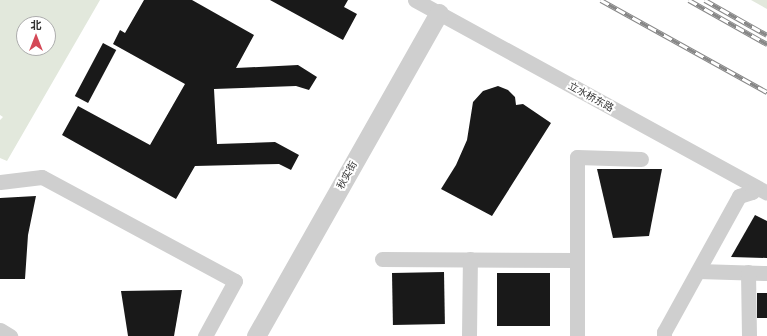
<!DOCTYPE html>
<meta charset="utf-8">
<style>
body{margin:0}
#map{position:relative;width:767px;height:336px;overflow:hidden;background:#fff;font-family:"PT Sans Narrow","Noto Sans SC",sans-serif}
div>[style]{position:absolute}
.green>*{inset:0;background:#e2e8dc}
.building>*{inset:0;background:#191919;transform-origin:0 0}
.minor>*{height:15px;margin:-7.5px;padding:0 7.5px;transform-origin:7.5px;border-radius:7.5px;background:#cfcfcf}
.tertiary>*{height:19px;margin:-9.5px;padding:0 9.5px;transform-origin:9.5px;border-radius:9.5px;background:#cfcfcf}
.rail>*{height:4.5px;margin-top:-2.25px;transform-origin:0;background:repeating-linear-gradient(90deg,#fff 0 9px,#878787 0 18px);box-sizing:border-box;border-block:1px solid #878787}
span{translate:-50% -50%;white-space:nowrap;text-align:center;line-height:1.15;-webkit-text-stroke:4px #fff;paint-order:stroke}
.street-label{font-size:10px;color:#323232}
.north{position:absolute;left:16px;top:16px;width:40px;height:40px;box-sizing:border-box;background:#fff;border:1px solid #adadad;border-radius:50%;rotate:0deg;font-size:11px;font-weight:700;line-height:16px;text-align:center;color:#323232}
.north::after{content:'';display:block;margin:auto;width:14px;height:18px;background:#d44957;clip-path:polygon(50% 0,100% 100%,50% 72%,0 100%)}
</style>
<div id="map">
<div class="green">
<div style="clip-path:polygon(evenodd,0 0,100px 0,7px 161px,0 158px,0 120px,3px 117px,0 115px,0 0,24px 24px,48px 24px,48px 48px,24px 48px,24px 24px)"></div>
<div style="clip-path:polygon(751px 0,767px 0,767px 9px)"></div>
</div>
<div class="building">
<div style="clip-path:polygon(144px 0,192px 0,254px 35px,236px 68px,298px 65px,317px 77px,309px 90px,296px 86px,214px 89px,217px 144px,275px 142px,299px 155px,291px 170px,279px 164px,195px 166px,176px 199px,62px 135px,78px 106px,150px 145px,185px 84px,113px 44px,120px 30px,125px 33px)"></div>
<div style="clip-path:polygon(270px 0,348px 0,344px 7px,357px 14px,343px 40px)"></div>
<div style="left:103px;top:43px;width:15px;height:60px;rotate:28deg"></div>
<div style="clip-path:polygon(498px 86px,508px 90px,515px 97px,516px 105px,523px 104px,551px 123px,492px 216px,441px 189px,456px 165px,467px 140px,473px 102px,483px 91px)"></div>
<div style="clip-path:polygon(597px 169px,662px 169px,649px 236px,613px 238px)"></div>
<div style="clip-path:polygon(36px 196px,28px 235px,25px 279px,0 279px,0 198px)"></div>
<div style="clip-path:polygon(755px 215px,767px 221px,767px 258px,731px 257px)"></div>
<div style="left:444px;top:272px;width:52px;height:52px;rotate:89deg"></div>
<div style="left:497px;top:273px;width:53px;height:53px"></div>
<div style="clip-path:polygon(182px 290px,174px 336px,128px 336px,121px 291px)"></div>
<div style="left:757px;top:293px;width:10px;height:25px"></div>
</div>
<div class="minor">
<div style="left:415px;top:0;width:401px;rotate:28.7deg"></div>
<div style="left:0;top:182px;width:42px;rotate:-6.8deg"></div>
<div style="left:42px;top:177px;width:219px;rotate:28.3deg"></div>
<div style="left:235px;top:281px;width:63px;rotate:118.6deg"></div>
<div style="left:382px;top:259px;width:194px;rotate:0.3deg"></div>
<div style="left:698px;top:271px;width:69px;rotate:1.7deg"></div>
<div style="left:748px;top:272px;width:64px;rotate:89.1deg"></div>
<div style="left:0;top:330px;width:12px;rotate:31deg"></div>
<div style="left:469px;top:336px;width:77px;rotate:-89.3deg"></div>
<div style="left:577px;top:336px;width:179px;rotate:-90deg"></div>
<div style="left:577px;top:157px;width:64px;rotate:1.8deg"></div>
<div style="left:664px;top:336px;width:4px;rotate:-90deg"></div>
<div style="left:664px;top:332px;width:155px;rotate:-61.1deg"></div>
<div style="left:739px;top:196px;width:14px;rotate:-17deg"></div>
<div style="left:752px;top:192px;width:6px;rotate:-59deg"></div>
</div>
<div class="tertiary">
<div style="left:256px;top:336px;width:371px;rotate:-60.5deg"></div>
</div>
<div class="rail">
<div style="left:601px;top:0;width:190px;rotate:29deg"></div>
<div style="left:689px;top:0;width:90px;rotate:29.4deg"></div>
<div style="left:705px;top:0;width:71px;rotate:29.4deg"></div>
</div>
<div class="street-label">
<span style="left:591px;top:97px;rotate:29deg">立水桥东路</span>
<span style="left:347px;top:175px;rotate:-61deg">秋实街</span>
</div>
<div class="north">北</div>
</div>
